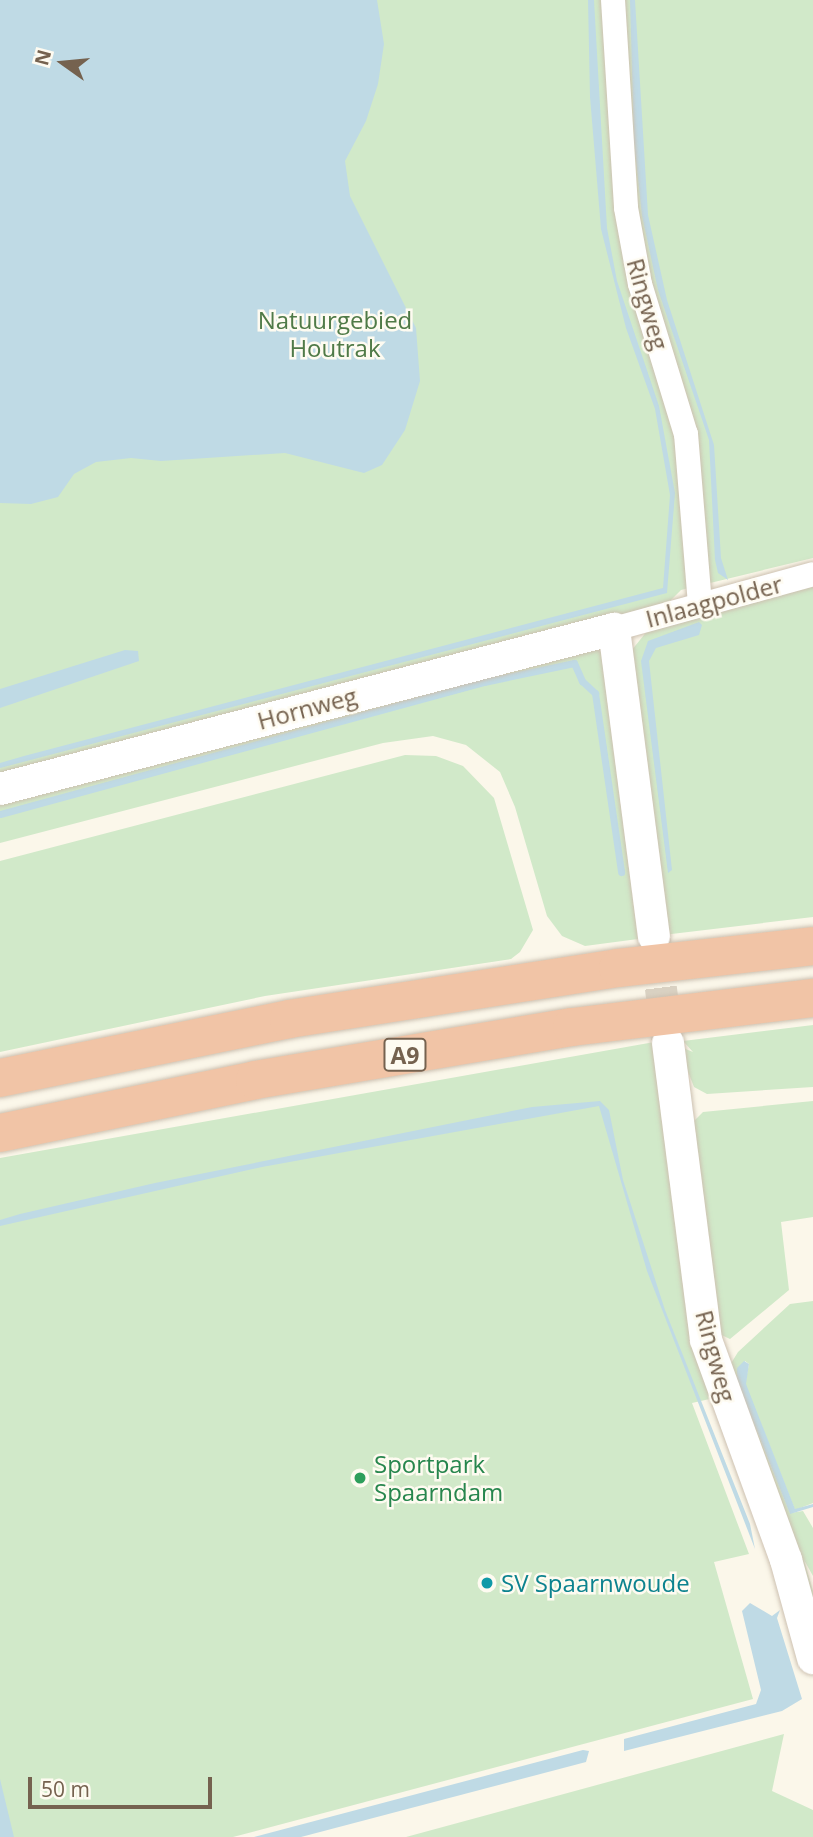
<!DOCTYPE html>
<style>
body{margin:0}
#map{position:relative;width:813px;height:1837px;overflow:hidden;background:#fbf7ea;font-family:"Open Sans",sans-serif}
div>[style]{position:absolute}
.green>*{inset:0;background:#d1e9c9}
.water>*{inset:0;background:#bfdae5}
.stream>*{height:7px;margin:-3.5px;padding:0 3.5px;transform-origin:3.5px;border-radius:3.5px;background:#bfdae5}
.tertiary-tunnel>*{height:32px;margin-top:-16px;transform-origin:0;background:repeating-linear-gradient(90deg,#dad2c3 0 32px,transparent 0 48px)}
.roads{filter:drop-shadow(0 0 2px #cdc1b1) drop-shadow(0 0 2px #cdc1b1)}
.minor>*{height:24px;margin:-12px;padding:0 12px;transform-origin:12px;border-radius:12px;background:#fff}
.tertiary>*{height:32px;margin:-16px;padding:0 16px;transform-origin:16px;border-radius:16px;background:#fff}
.motorway>*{height:38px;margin:-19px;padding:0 19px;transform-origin:19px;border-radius:19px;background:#f1c4a6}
.dots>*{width:19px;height:19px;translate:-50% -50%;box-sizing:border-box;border:4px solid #fefbf1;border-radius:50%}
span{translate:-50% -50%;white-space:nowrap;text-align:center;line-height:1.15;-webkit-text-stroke:5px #fefbf1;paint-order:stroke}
.shield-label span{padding:2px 5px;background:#fefbf1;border:2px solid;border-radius:5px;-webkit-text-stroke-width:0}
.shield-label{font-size:23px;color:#75624f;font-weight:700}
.street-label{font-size:24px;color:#75624f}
.park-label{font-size:24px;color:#4f7a47}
.leisure-label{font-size:24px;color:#27864d}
.left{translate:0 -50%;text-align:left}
.culture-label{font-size:24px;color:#0d838f}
.north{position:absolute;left:28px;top:28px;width:70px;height:70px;-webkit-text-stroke:5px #fefbf1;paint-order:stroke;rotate:285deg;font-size:19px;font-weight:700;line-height:28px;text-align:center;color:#75624f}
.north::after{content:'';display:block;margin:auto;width:24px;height:32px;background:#75624f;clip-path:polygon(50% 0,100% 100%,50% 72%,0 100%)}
.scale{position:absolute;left:28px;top:1777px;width:184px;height:32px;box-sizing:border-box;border:4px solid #75624f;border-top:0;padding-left:9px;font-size:21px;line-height:24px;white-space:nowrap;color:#75624f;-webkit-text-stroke:5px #fefbf1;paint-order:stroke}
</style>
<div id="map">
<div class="green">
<div style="clip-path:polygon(0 0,813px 0,813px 558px,681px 590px,669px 602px,0 780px)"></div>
<div style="clip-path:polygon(813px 584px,813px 917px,663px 935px,631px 651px,648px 630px)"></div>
<div style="clip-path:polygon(596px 646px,601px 649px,638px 939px,585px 946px,562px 936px,547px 916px,515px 807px,500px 772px,466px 745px,433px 736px,383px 743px,0 843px,0 800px)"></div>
<div style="clip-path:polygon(405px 755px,436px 756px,463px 766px,494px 798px,533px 930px,520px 952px,511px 959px,265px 996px,0 1052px,0 861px)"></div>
<div style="clip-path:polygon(813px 1025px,813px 1087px,707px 1094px,694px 1087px,678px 1046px,693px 1052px,683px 1041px)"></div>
<div style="clip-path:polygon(660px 1041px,714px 1398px,692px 1403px,749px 1554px,714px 1562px,753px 1699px,233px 1837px,0 1837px,0 1158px)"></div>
<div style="clip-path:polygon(813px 1101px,813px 1217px,781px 1222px,789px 1290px,730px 1339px,715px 1332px,691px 1124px,703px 1112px)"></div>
<div style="clip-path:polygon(813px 1301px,813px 1503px,795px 1510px,745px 1384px,749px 1364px,745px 1361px,737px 1381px,790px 1513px,803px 1511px,813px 1528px,813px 1576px,804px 1560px,813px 1591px,813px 1624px,727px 1370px,738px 1352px,790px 1304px)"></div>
<div style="clip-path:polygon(784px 1734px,772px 1791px,813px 1810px,813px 1837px,406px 1837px)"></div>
</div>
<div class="water">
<div style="clip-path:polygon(0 0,377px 0,384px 44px,378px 84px,366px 121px,345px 161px,350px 196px,416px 328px,420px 381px,405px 430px,382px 465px,364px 473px,285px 453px,161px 461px,131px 458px,96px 462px,74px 474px,58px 497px,31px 504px,0 503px)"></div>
<div style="clip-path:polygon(588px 0,594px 0,607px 228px,617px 281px,659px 406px,675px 493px,667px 593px,0 768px,0 763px,24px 756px,663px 588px,670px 495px,655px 409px,626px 328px,601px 229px,590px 97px)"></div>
<div style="clip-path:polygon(630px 0,635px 0,648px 215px,667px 300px,714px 445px,721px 558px,728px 580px,718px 573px,715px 560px,709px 440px,658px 290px,642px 216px,634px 142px)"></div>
<div style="clip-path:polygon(699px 622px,702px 625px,699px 635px,656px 648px,649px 661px,672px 870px,668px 873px,641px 661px,648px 641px)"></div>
<div style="clip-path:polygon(125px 650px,138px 651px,139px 661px,0 708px,0 689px)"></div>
<div style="clip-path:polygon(600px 1101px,609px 1110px,623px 1180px,665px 1310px,750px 1524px,755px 1549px,647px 1271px,599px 1106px,262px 1167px,0 1226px,0 1220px,20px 1214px,155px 1183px,532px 1107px)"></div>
<div style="clip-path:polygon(744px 1361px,749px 1364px,746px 1384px,795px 1509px,813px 1504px,813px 1507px,790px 1514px,737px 1381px,737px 1368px)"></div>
<div style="clip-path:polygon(750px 1603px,772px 1616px,780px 1610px,777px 1618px,802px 1699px,782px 1711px,624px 1751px,624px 1739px,756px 1704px,761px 1690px,742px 1611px)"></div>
<div style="clip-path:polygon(583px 1750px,589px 1751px,586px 1762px,301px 1837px,254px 1837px)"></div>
<div style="clip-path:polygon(0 1779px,14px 1837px,0 1837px)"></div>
</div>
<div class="stream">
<div style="left:0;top:814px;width:502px;rotate:-15.26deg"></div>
<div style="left:484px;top:682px;width:92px;rotate:-11.9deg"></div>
<div style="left:574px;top:663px;width:20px;rotate:66deg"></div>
<div style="left:582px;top:681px;width:18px;rotate:43deg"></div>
<div style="left:595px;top:693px;width:181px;rotate:81.7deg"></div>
</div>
<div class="tertiary-tunnel">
<div style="left:655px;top:940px;width:99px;rotate:83deg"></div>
</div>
<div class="roads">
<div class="minor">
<div style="left:613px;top:0;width:208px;rotate:86.4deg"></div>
<div style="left:626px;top:208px;width:77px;rotate:79.6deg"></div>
<div style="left:640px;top:284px;width:157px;rotate:73deg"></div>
<div style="left:686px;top:434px;width:171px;rotate:85.3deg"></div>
<div style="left:614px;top:629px;width:206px;rotate:-15.4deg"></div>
</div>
<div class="tertiary">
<div style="left:0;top:789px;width:635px;rotate:-14.61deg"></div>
<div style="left:614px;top:629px;width:310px;rotate:82.6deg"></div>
<div style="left:668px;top:1043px;width:299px;rotate:82.7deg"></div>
<div style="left:706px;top:1340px;width:234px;rotate:70deg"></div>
<div style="left:786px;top:1560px;width:102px;rotate:74.6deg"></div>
</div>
<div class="motorway">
<div style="left:0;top:1078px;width:295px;rotate:-11.5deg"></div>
<div style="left:289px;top:1019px;width:333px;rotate:-8.8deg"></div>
<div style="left:618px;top:968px;width:196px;rotate:-6.4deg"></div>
<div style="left:0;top:1133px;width:260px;rotate:-11.7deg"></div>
<div style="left:255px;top:1080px;width:321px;rotate:-9.5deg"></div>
<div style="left:572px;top:1027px;width:243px;rotate:-6.9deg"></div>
</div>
</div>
<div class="dots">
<div style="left:360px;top:1478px;background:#2e9e5b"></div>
<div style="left:487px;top:1583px;background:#0f9aa8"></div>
</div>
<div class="shield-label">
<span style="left:405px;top:1055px">A9</span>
</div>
<div class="street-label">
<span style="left:648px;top:304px;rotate:74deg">Ringweg</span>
<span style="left:714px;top:601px;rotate:-15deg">Inlaagpolder</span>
<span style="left:307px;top:708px;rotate:-15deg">Hornweg</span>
<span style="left:716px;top:1356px;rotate:75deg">Ringweg</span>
</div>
<div class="park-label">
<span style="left:335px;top:334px">Natuurgebied<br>Houtrak</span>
</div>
<div class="leisure-label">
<span class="left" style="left:374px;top:1478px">Sportpark<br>Spaarndam</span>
</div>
<div class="culture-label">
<span class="left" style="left:501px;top:1583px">SV Spaarnwoude</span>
</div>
<div class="north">N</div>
<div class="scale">50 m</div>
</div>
